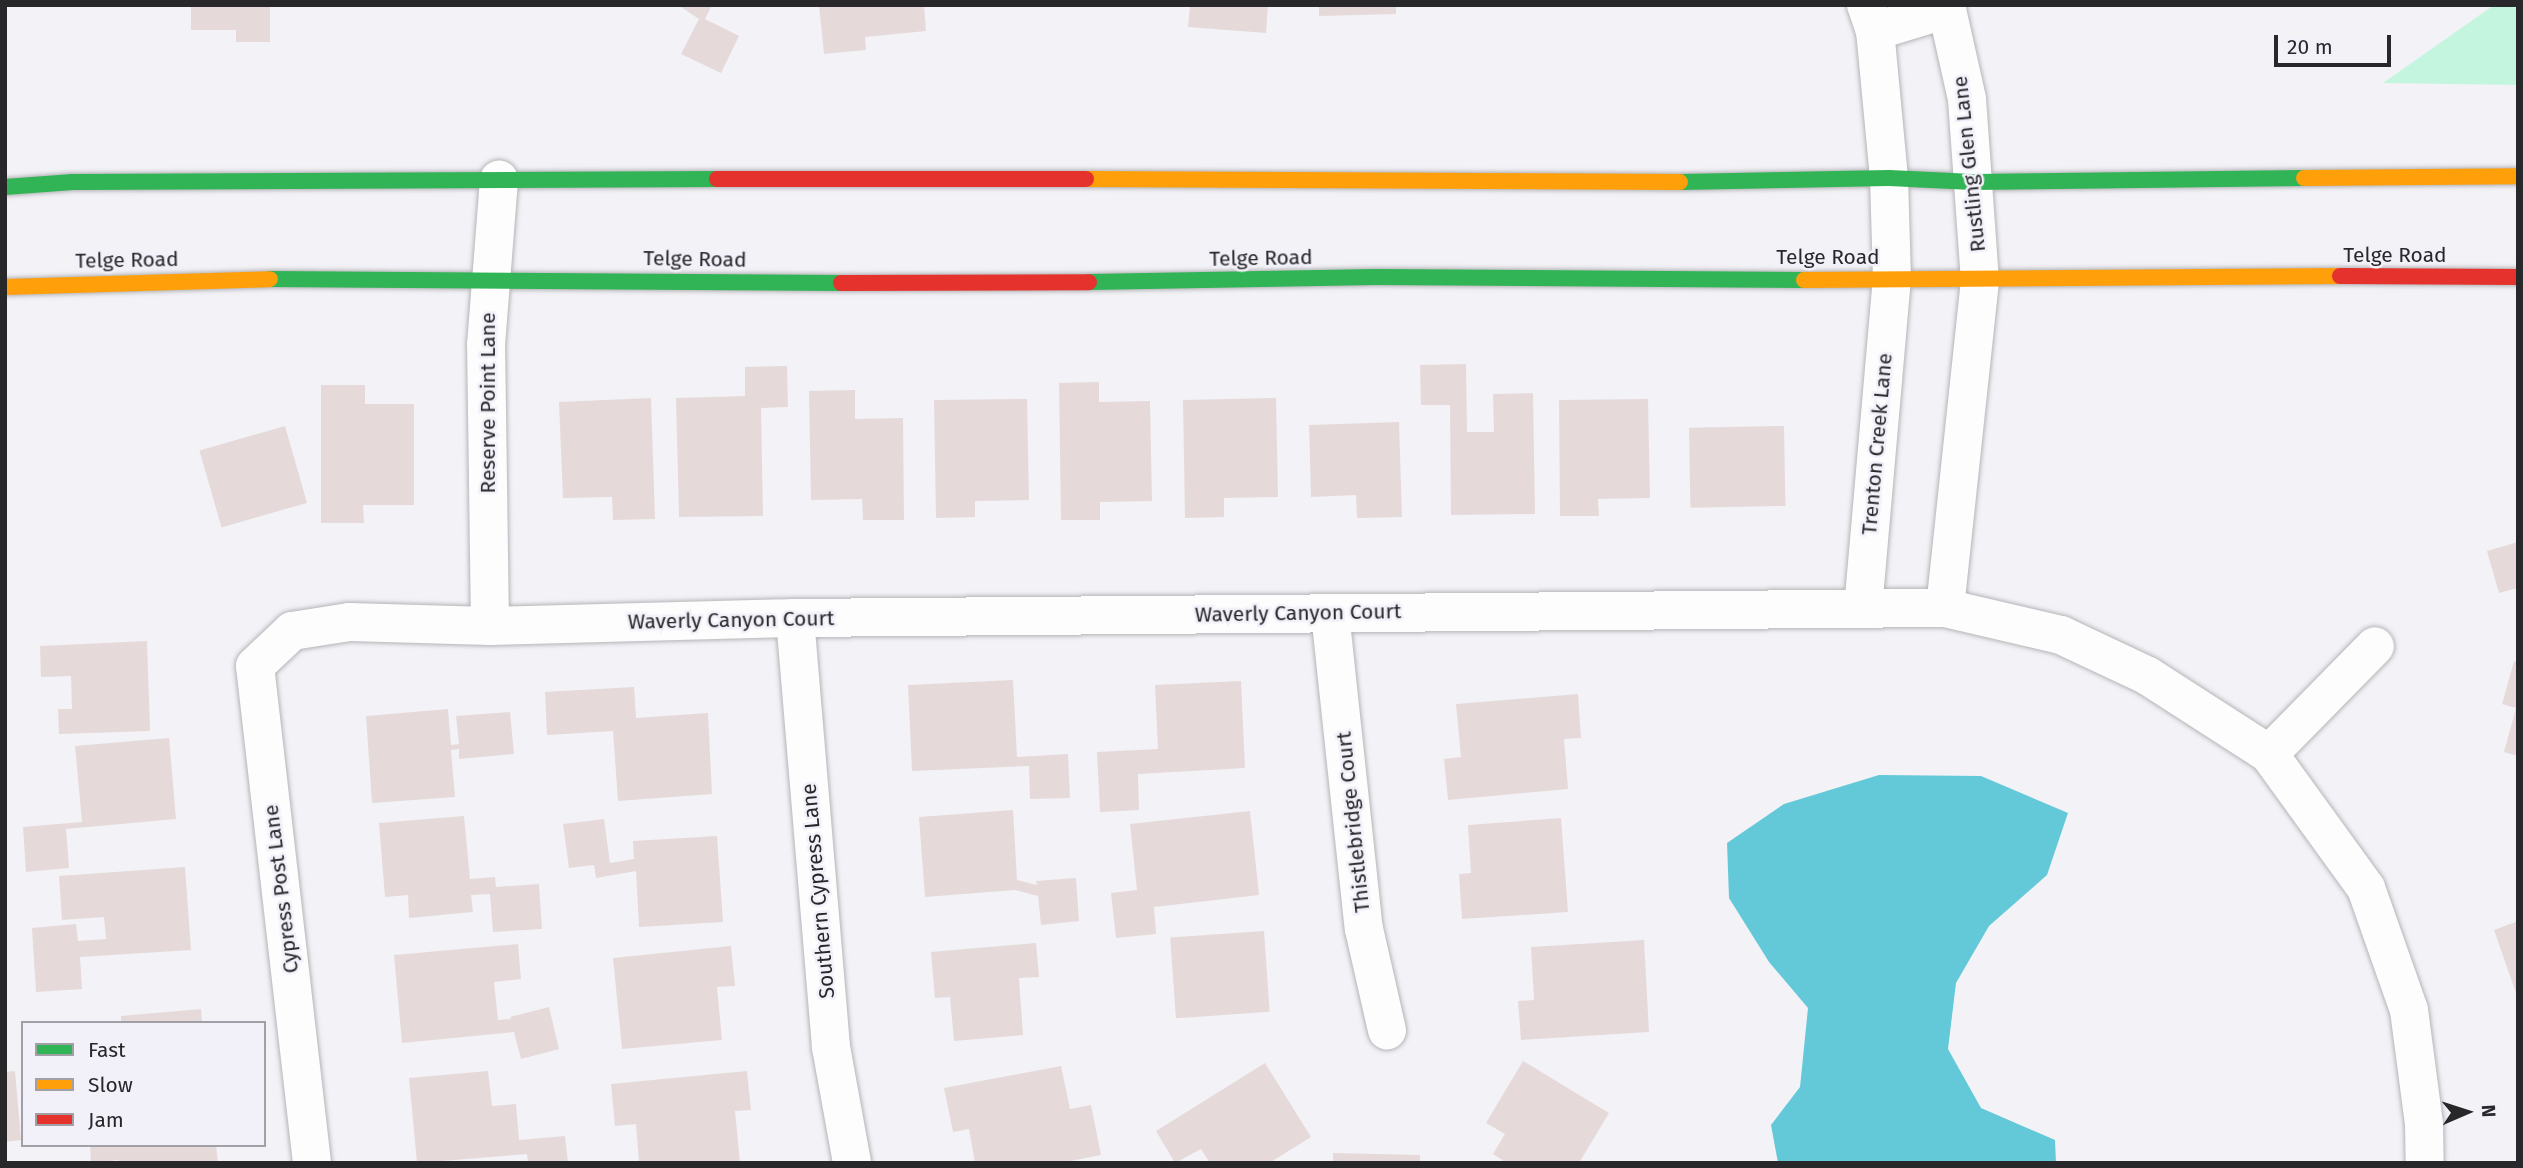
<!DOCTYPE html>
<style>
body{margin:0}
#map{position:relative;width:2523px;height:1168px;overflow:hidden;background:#f3f2f7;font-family:"Fira Sans",sans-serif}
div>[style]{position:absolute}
.green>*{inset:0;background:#c4f6df}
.water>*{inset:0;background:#63c9d8}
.building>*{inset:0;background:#e5dad9;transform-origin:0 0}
.roads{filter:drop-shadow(0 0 2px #b5b5b8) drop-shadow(0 0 2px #b5b5b8)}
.street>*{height:38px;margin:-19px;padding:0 19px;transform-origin:19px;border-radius:19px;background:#fdfdfe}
.fast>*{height:16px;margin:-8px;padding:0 8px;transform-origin:8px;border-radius:8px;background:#30b455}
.slow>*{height:16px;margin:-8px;padding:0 8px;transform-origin:8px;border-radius:8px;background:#ff9f0a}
.jam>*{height:16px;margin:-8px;padding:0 8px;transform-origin:8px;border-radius:8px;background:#e5322d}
span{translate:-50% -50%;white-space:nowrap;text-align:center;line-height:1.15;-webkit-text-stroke:5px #f2f0f9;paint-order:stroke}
.street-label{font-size:21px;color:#28272a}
.frame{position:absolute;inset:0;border:7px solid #28272a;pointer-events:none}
.legend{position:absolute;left:21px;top:1021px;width:245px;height:126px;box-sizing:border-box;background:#f2f0f9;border:2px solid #a1a0a6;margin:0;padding:9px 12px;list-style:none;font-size:21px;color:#28272a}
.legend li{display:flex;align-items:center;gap:14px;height:35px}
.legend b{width:35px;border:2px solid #a1a0a6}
.north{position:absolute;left:2432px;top:1077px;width:70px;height:70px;-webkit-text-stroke:5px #f2f0f9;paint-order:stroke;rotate:87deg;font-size:19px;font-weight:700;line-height:28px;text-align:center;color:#28272a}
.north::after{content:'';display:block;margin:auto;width:24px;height:32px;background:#28272a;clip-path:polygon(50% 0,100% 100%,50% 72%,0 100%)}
.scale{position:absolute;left:2274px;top:35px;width:117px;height:32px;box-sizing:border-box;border:4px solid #28272a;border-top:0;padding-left:9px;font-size:21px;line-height:24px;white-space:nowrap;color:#28272a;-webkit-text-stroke:5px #f2f0f9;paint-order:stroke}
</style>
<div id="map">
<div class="green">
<div style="clip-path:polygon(2494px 5px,2518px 5px,2518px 85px,2383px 83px)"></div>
</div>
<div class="water">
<div style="clip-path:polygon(1879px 775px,1981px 776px,2068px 813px,2047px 875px,1989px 926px,1956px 983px,1948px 1049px,1981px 1108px,2055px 1140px,2056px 1163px,1778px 1163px,1771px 1125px,1800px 1087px,1808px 1008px,1769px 962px,1729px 898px,1727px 843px,1784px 804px)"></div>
</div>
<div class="building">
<div style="clip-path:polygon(191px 5px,270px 5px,270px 42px,236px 42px,236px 30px,191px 30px)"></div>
<div style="clip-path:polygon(678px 5px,712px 5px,705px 19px,739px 36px,721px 73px,681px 54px,699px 19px)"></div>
<div style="clip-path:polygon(819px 5px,924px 5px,926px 31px,865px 37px,866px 50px,824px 54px)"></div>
<div style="clip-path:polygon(1190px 5px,1268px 5px,1266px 33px,1188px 27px)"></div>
<div style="clip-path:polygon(1319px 5px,1396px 5px,1396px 14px,1319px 16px)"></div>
<div style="clip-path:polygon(1466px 364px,1467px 432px,1494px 432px,1493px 394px,1533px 393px,1535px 514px,1451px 515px,1450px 405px,1421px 405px,1420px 365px)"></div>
<div style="clip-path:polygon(787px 366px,788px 407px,761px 408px,763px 516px,679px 517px,676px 398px,745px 396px,745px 367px)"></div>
<div style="clip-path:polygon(1099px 382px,1099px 402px,1150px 401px,1152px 501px,1100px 502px,1100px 520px,1061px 520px,1059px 383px)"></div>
<div style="clip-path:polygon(321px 385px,365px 385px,365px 404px,414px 404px,414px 505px,363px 505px,364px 523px,321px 523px)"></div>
<div style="clip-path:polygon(855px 390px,855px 419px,903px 418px,904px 520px,863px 520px,862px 499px,811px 500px,809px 391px)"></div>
<div style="clip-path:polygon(651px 398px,655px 519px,613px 520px,612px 497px,563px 498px,559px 402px)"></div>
<div style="clip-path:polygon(1276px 398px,1278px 497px,1224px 498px,1224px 517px,1185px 518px,1183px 400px)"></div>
<div style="clip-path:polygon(1027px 399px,1029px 500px,975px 501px,975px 517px,936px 518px,934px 400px)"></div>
<div style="clip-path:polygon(1648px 399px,1650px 498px,1598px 499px,1599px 516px,1560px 516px,1559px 400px)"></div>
<div style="clip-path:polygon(1399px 422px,1402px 517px,1357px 518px,1356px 495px,1311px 497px,1309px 425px)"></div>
<div style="left:285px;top:426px;width:80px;height:89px;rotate:74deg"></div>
<div style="left:1784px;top:426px;width:80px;height:95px;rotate:89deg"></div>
<div style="clip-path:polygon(2518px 542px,2518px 588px,2499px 593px,2487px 551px)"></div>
<div style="clip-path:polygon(147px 641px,150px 731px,59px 734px,58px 709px,72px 709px,71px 676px,41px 677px,40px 646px)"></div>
<div style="clip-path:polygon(2514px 661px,2518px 662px,2518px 756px,2504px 752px,2516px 708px,2502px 704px)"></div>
<div style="clip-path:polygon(1013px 680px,1017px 757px,1068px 754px,1070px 798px,1030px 799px,1029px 766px,912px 771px,908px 685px)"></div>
<div style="clip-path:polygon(1241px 681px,1245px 768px,1138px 774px,1139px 810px,1100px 812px,1097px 752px,1158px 749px,1155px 685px)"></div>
<div style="clip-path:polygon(634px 687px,636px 718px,708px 713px,712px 794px,618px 801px,613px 731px,547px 735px,545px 692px)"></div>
<div style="clip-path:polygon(1578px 694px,1581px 738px,1564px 739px,1568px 789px,1448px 800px,1444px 759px,1461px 757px,1456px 704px)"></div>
<div style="clip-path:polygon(448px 709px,451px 745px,459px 744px,456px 716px,510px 712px,514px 754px,459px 759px,459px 749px,451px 750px,455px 797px,372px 803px,366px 716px)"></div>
<div style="clip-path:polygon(169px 738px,176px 819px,66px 829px,69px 868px,26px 872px,23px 827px,82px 822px,75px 746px)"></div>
<div style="clip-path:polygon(1013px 810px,1017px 880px,1037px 885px,1036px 881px,1076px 878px,1079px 921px,1041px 925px,1038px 896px,1015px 890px,925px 897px,919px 817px)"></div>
<div style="clip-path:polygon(1250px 811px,1259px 895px,1154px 907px,1156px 934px,1116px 938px,1111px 893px,1137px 890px,1130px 824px)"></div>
<div style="clip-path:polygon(464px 816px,470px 879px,495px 877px,496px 887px,539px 884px,542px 929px,493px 932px,490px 894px,471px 895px,473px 912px,409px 918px,408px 895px,385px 897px,379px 823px)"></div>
<div style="clip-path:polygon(1561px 818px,1568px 912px,1462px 919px,1459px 874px,1471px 873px,1468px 825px)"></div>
<div style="clip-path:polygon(604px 819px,610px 863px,634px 859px,633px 841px,717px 836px,723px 922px,639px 927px,636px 871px,596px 878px,594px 865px,569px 868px,563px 824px)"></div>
<div style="clip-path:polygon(185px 867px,191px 950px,80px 957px,82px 989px,36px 992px,32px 928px,76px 924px,78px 941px,106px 939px,104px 917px,62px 920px,59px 876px)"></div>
<div style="clip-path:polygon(2518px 921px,2518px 996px,2517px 996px,2494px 930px)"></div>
<div style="left:1264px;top:931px;width:81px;height:94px;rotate:86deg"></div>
<div style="clip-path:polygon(1644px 940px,1649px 1032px,1521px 1040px,1518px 1001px,1534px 1000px,1531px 947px)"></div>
<div style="clip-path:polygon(1036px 943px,1039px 977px,1019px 978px,1023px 1035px,954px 1041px,950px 997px,935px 998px,931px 952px)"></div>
<div style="clip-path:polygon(518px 944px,521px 979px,494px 982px,498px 1020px,511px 1019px,510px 1017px,549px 1007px,559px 1049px,521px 1059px,514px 1032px,402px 1043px,394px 955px)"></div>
<div style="clip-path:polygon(731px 946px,735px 986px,717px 987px,722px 1040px,622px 1049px,613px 958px)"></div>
<div style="clip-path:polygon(201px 1009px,202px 1023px,121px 1023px,121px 1016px)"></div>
<div style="clip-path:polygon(1523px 1061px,1609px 1113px,1579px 1163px,1507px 1163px,1493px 1154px,1505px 1134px,1486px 1123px)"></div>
<div style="clip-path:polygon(1265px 1063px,1311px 1137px,1269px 1163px,1210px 1163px,1201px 1149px,1175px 1163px,1156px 1131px)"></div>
<div style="clip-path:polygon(1061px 1066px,1070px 1109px,1091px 1105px,1101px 1155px,1060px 1163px,975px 1163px,969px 1129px,953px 1132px,944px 1088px)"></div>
<div style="clip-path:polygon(15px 1071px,21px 1140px,5px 1142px,5px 1072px)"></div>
<div style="clip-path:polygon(488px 1071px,492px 1106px,516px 1104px,519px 1140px,565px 1136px,568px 1163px,528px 1163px,527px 1154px,417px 1163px,409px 1078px)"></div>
<div style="clip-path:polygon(747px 1071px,751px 1110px,735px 1111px,740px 1163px,639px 1163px,636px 1124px,615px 1126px,611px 1084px)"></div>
<div style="clip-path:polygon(90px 1145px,216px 1145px,218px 1163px,119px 1163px,119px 1160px,91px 1163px)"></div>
<div style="clip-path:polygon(1333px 1153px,1420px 1155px,1420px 1163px,1333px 1163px)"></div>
</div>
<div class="roads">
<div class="street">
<div style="left:1875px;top:31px;width:75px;rotate:-17deg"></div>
<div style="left:1945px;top:608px;width:329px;rotate:-83.9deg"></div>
<div style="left:1980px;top:281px;width:182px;rotate:-94.1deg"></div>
<div style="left:1967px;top:99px;width:96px;rotate:-102.6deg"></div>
<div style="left:1863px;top:609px;width:331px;rotate:-85deg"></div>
<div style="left:1892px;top:279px;width:101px;rotate:-91.7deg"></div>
<div style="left:1889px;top:178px;width:148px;rotate:-95.4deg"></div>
<div style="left:1875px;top:31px;width:28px;rotate:-109deg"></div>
<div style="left:1330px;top:613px;width:318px;rotate:83.9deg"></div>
<div style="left:1364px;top:929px;width:104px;rotate:77.2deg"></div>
<div style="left:795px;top:618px;width:431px;rotate:85.2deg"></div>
<div style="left:831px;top:1047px;width:118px;rotate:79.7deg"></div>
<div style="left:490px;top:626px;width:281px;rotate:-90.8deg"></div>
<div style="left:486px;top:345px;width:166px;rotate:-85.5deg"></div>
<div style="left:2269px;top:754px;width:151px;rotate:-45.5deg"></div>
<div style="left:312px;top:1163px;width:500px;rotate:-96.54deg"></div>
<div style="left:255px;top:666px;width:51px;rotate:-43.4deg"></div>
<div style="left:292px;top:631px;width:58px;rotate:-9deg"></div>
<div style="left:349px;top:622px;width:141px;rotate:1.6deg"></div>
<div style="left:490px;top:626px;width:305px;rotate:-1.5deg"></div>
<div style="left:795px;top:618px;width:1150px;rotate:-0.5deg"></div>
<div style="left:1945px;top:608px;width:119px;rotate:13.1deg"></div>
<div style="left:2061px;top:635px;width:96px;rotate:25.2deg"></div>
<div style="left:2148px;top:676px;width:144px;rotate:32.8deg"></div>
<div style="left:2269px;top:754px;width:165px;rotate:54.1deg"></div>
<div style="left:2366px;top:888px;width:129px;rotate:70.6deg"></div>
<div style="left:2409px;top:1010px;width:115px;rotate:82.5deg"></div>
<div style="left:2424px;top:1124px;width:39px;rotate:89deg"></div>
</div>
<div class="fast">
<div style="left:1680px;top:182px;width:209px;rotate:-1.1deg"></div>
<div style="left:1889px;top:178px;width:84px;rotate:2.7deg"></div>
<div style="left:1973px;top:182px;width:331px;rotate:-0.7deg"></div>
<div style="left:5px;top:187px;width:68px;rotate:-4.2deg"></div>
<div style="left:73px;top:182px;width:644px;rotate:-0.27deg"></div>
<div style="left:270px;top:279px;width:571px;rotate:0.4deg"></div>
<div style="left:1089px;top:282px;width:287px;rotate:-1deg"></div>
<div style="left:1376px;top:277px;width:428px;rotate:0.4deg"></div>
</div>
<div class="slow">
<div style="left:2304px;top:178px;width:214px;rotate:-0.5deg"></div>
<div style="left:1086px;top:179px;width:594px;rotate:0.29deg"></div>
<div style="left:1804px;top:280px;width:536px;rotate:-0.43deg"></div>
<div style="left:5px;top:287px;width:265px;rotate:-1.7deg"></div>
</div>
<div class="jam">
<div style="left:717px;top:179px;width:369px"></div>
<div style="left:2340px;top:276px;width:178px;rotate:0.3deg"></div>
<div style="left:841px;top:283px;width:248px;rotate:-0.2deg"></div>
</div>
</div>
<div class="street-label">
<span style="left:1969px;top:164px;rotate:-96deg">Rustling Glen Lane</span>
<span style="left:2395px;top:255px">Telge Road</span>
<span style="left:1828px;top:257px">Telge Road</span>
<span style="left:1261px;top:258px;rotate:-1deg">Telge Road</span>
<span style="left:695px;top:259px;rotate:1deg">Telge Road</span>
<span style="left:127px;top:260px;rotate:-1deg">Telge Road</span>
<span style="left:488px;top:403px;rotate:-90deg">Reserve Point Lane</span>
<span style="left:1877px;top:444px;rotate:-85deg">Trenton Creek Lane</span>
<span style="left:1298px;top:613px;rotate:-1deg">Waverly Canyon Court</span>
<span style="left:731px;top:620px;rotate:-1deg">Waverly Canyon Court</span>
<span style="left:1353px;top:822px;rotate:-96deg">Thistlebridge Court</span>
<span style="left:281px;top:889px;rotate:-97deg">Cypress Post Lane</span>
<span style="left:818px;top:891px;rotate:-95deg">Southern Cypress Lane</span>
</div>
<div class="frame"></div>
<ul class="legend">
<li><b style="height:9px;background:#30b455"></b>Fast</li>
<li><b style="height:9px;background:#ff9f0a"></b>Slow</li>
<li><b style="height:9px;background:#e5322d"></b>Jam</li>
</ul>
<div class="north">N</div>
<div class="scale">20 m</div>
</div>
